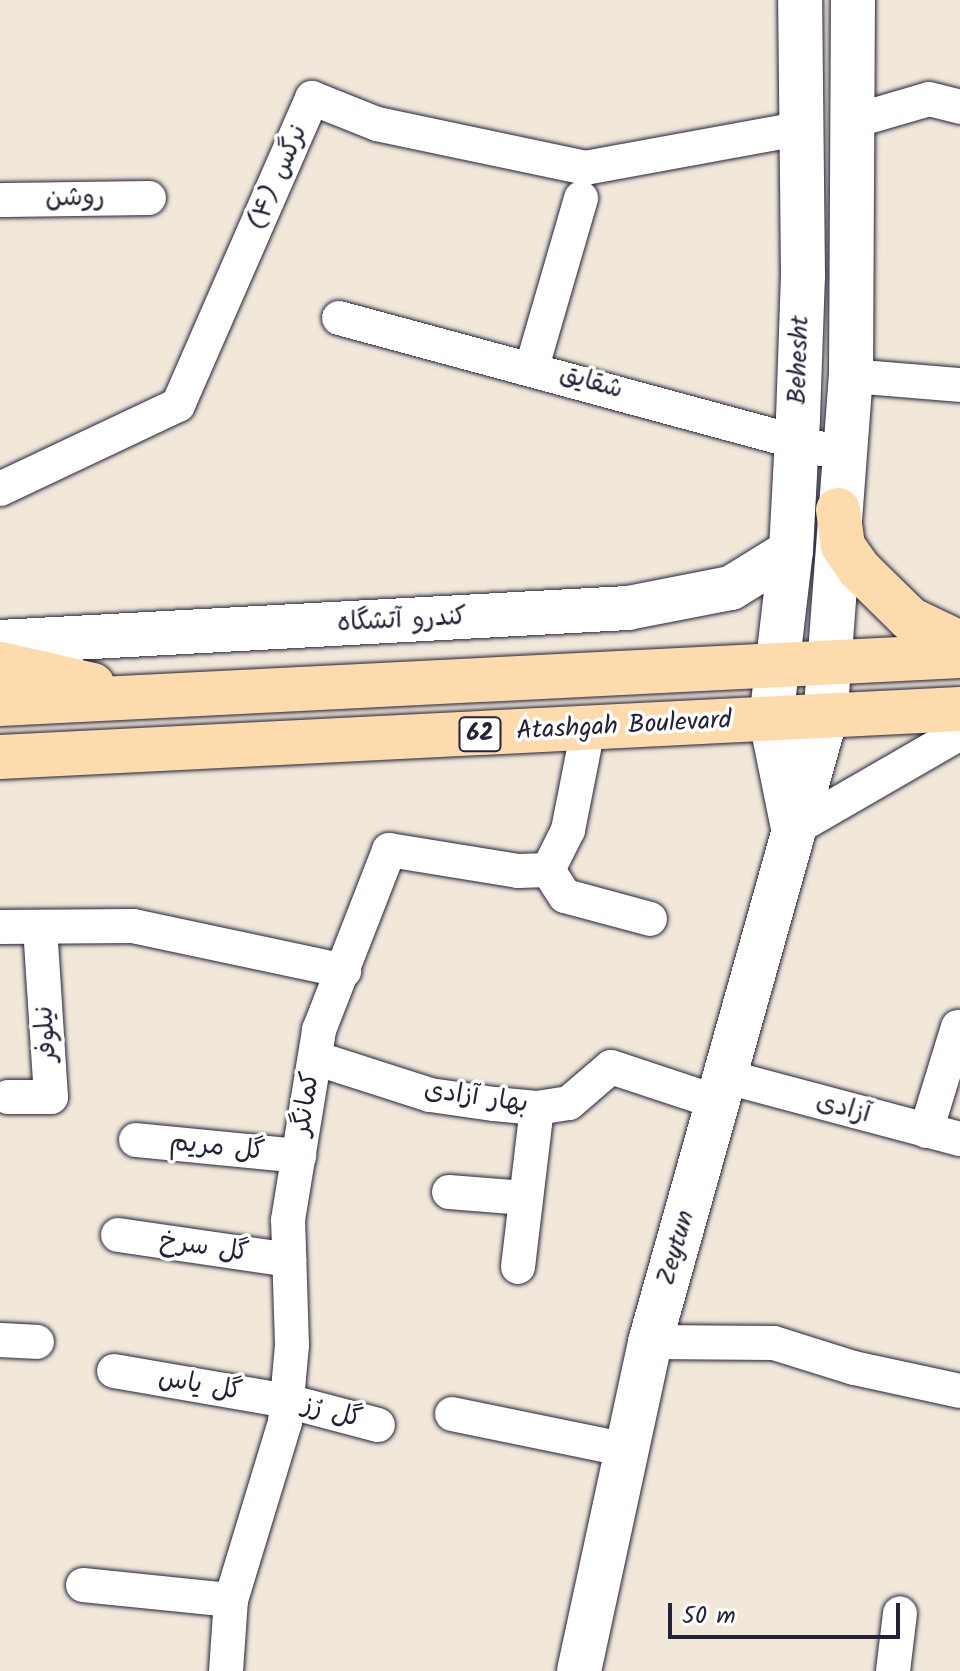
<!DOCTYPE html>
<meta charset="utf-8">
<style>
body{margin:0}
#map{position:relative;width:960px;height:1671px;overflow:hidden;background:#f1e8da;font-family:Kalam,"Playpen Sans Arabic",sans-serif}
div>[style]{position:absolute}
.roads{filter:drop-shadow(0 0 2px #22223b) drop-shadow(0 0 2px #22223b)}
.street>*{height:34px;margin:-17px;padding:0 17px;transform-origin:17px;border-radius:17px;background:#fff}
.secondary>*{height:44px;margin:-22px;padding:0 22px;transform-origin:22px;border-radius:22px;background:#fff}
.primary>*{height:44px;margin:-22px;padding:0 22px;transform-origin:22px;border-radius:22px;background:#fedbac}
span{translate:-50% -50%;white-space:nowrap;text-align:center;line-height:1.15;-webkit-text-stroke:7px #fff;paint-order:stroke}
.shield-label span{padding:2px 6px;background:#fff;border:2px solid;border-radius:6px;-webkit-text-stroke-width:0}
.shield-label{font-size:24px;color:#22223b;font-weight:700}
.street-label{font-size:26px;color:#22223b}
.scale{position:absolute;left:668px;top:1603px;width:232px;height:36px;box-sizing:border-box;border:4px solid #22223b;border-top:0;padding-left:10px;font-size:24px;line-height:28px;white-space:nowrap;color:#22223b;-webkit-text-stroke:6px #fff;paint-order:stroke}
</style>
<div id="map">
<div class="roads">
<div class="street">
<div style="left:854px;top:121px;width:78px;rotate:-16.3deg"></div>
<div style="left:929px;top:99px;width:32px;rotate:14deg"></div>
<div style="left:0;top:200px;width:149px;rotate:-0.8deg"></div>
<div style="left:339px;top:318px;width:520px;rotate:15.16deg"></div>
<div style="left:532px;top:367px;width:176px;rotate:-73.8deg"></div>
<div style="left:851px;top:376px;width:109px;rotate:4.7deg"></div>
<div style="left:0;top:489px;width:197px;rotate:-25.3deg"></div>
<div style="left:178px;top:405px;width:335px;rotate:-66.4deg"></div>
<div style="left:312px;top:98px;width:70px;rotate:21.8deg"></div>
<div style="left:377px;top:124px;width:213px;rotate:11.9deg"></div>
<div style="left:585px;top:168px;width:221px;rotate:-10.4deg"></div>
<div style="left:794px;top:829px;width:192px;rotate:-30deg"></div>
<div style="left:548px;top:870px;width:31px;rotate:57deg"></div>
<div style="left:565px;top:896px;width:88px;rotate:15.1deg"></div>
<div style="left:0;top:927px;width:133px;rotate:-0.4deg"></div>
<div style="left:133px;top:926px;width:216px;rotate:12deg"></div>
<div style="left:315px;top:1058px;width:121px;rotate:17.8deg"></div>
<div style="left:430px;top:1095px;width:65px;rotate:8deg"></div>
<div style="left:494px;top:1104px;width:43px;rotate:5.3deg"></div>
<div style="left:537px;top:1108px;width:32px;rotate:-9deg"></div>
<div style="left:569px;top:1103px;width:55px;rotate:-40.6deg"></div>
<div style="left:611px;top:1067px;width:114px;rotate:18.4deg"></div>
<div style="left:727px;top:1077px;width:241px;rotate:14.9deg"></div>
<div style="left:8px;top:1097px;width:43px"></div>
<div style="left:51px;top:1097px;width:170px;rotate:-93.7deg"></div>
<div style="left:926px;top:1131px;width:109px;rotate:-72.9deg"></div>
<div style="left:136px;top:1140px;width:164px;rotate:5.6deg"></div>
<div style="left:449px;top:1192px;width:76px;rotate:4.5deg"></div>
<div style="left:118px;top:1235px;width:173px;rotate:8.3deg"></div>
<div style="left:518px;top:1267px;width:160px;rotate:-83.2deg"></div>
<div style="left:0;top:1340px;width:37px;rotate:3deg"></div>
<div style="left:650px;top:1342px;width:124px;rotate:0.5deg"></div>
<div style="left:774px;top:1343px;width:84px;rotate:17.4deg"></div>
<div style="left:854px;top:1368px;width:108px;rotate:12.2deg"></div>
<div style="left:114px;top:1371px;width:176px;rotate:9.8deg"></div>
<div style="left:287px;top:1401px;width:94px;rotate:14.8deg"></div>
<div style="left:452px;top:1414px;width:179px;rotate:11.6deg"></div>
<div style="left:83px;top:1585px;width:149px;rotate:5.8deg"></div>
<div style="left:226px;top:1671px;width:71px;rotate:-86deg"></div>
<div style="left:231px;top:1600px;width:186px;rotate:-73.1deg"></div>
<div style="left:285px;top:1422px;width:77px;rotate:-84.8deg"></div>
<div style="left:292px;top:1345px;width:125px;rotate:-91.8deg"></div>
<div style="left:288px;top:1220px;width:193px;rotate:-80.7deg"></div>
<div style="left:319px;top:1030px;width:193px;rotate:-68.7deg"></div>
<div style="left:389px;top:850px;width:131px;rotate:9.2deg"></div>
<div style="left:518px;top:871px;width:30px;rotate:-2deg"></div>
<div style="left:548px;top:870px;width:45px;rotate:-63.4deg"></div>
<div style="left:568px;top:830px;width:103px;rotate:-78.8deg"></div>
<div style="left:893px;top:1671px;width:58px;rotate:-83.1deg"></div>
</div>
<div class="secondary">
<div style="left:0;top:642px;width:629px;rotate:-3.1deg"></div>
<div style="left:628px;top:608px;width:105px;rotate:-11deg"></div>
<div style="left:731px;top:588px;width:70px;rotate:-31.7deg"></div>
<div style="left:792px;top:823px;width:105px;rotate:-101.5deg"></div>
<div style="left:771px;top:720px;width:170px;rotate:-83.3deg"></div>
<div style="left:791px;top:551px;width:133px;rotate:-87deg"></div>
<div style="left:798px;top:418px;width:142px;rotate:-88deg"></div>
<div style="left:803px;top:276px;width:276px;rotate:-90.6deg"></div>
<div style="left:579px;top:1671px;width:337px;rotate:-77.8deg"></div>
<div style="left:650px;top:1342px;width:646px;rotate:-74.29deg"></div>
<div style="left:825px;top:720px;width:345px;rotate:-85.7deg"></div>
<div style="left:851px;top:376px;width:376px;rotate:-89.7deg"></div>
</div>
<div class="primary">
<div style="left:838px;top:510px;width:36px;rotate:82deg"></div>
<div style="left:843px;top:546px;width:28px;rotate:55deg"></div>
<div style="left:859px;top:569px;width:71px;rotate:44.4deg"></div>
<div style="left:910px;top:619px;width:55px;rotate:25.6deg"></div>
<div style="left:0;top:664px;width:95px;rotate:12.7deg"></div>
<div style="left:0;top:704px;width:961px;rotate:-2.86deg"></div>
<div style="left:0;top:757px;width:961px;rotate:-2.86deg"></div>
</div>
</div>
<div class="shield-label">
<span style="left:480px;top:734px">62</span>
</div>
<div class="street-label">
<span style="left:279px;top:178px;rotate:-67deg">نرگس (۴)</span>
<span style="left:75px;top:199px;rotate:-1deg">روشن</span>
<span style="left:800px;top:360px;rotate:-88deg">Behesht</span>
<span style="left:591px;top:383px;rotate:16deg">شقایق</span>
<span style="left:402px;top:621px;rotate:-3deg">کندرو آتشگاه</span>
<span style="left:624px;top:727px;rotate:-3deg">Atashgah Boulevard</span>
<span style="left:47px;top:1034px;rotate:-94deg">نیلوفر</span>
<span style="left:476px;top:1098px;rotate:8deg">بهار آزادی</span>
<span style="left:307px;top:1104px;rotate:-81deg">کمانگر</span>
<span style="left:843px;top:1109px;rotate:15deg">آزادی</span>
<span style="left:217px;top:1148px;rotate:6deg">گل مریم</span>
<span style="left:204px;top:1248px;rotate:8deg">گل سرخ</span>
<span style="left:677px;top:1248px;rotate:-74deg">Zeytun</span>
<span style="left:200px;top:1386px;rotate:10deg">گل یاس</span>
<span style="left:332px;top:1413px;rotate:15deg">گل رُز</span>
</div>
<div class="scale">50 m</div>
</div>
